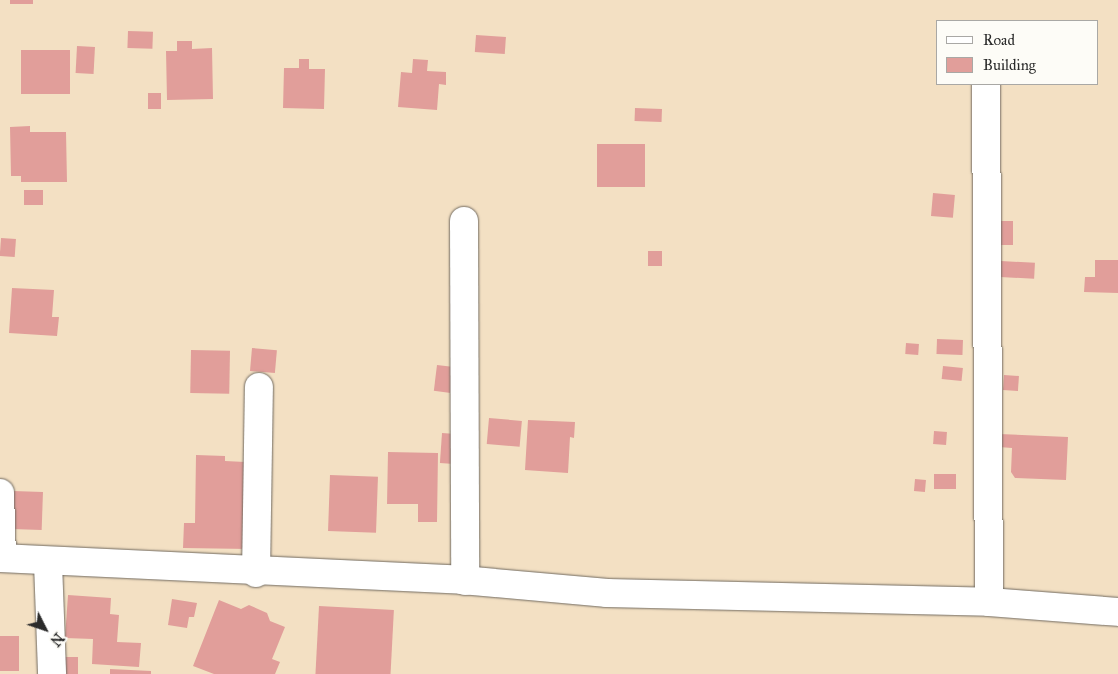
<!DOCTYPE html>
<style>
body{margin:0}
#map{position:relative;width:1118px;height:674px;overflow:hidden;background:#f3e0c3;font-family:"IM FELL Great Primer",serif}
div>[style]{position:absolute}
.building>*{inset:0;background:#e19e9a;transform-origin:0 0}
.roads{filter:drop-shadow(0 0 1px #716a60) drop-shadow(0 0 1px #716a60)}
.minor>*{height:28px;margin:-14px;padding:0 14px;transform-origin:14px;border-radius:14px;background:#fff}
span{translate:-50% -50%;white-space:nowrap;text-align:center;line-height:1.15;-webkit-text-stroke:4px #fdfcf7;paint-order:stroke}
.legend{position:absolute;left:936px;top:20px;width:162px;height:65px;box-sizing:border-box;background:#fdfcf7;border:1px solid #a9a8a5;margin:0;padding:6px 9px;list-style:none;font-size:15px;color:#2b2b2b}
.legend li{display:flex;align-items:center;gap:10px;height:25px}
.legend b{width:25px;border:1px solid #a9a8a5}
.north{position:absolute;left:20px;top:604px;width:50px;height:50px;-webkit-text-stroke:4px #fdfcf7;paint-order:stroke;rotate:131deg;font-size:14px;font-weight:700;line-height:20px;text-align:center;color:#2b2b2b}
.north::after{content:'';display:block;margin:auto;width:18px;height:22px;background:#2b2b2b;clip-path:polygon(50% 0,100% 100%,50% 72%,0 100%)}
</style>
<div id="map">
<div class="building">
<div style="left:10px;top:0;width:23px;height:4px"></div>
<div style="left:128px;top:31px;width:25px;height:17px;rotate:2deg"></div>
<div style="left:476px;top:35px;width:30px;height:17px;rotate:4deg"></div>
<div style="clip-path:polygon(177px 41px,192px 41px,192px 49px,212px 48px,213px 99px,167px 100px,166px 51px,177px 51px)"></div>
<div style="left:77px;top:46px;width:18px;height:27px;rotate:3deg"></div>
<div style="left:21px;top:50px;width:49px;height:44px"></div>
<div style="clip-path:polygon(299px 59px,309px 59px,309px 69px,325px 69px,324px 109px,283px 108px,284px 68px,299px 68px)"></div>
<div style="clip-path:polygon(413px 59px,428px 60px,427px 71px,446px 72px,446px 85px,439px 84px,437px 110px,398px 107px,401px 72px,412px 73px)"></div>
<div style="left:148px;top:93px;width:13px;height:16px"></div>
<div style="left:635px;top:108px;width:27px;height:13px;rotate:2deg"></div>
<div style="clip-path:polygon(30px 126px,30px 132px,66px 132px,67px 182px,21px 182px,21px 176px,11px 176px,10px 127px)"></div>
<div style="left:597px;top:144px;width:48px;height:43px"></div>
<div style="left:24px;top:190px;width:19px;height:15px"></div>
<div style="left:933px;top:193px;width:22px;height:23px;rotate:5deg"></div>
<div style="left:997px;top:221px;width:16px;height:24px"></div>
<div style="left:1px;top:238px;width:15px;height:18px;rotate:4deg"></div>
<div style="left:648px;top:251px;width:14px;height:15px"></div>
<div style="clip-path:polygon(1095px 260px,1118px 260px,1118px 293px,1084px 292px,1085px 277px,1095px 277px)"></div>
<div style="left:1001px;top:261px;width:34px;height:16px;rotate:3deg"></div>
<div style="clip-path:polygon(12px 288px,54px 290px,52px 317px,59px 317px,57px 336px,9px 333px)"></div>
<div style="left:937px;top:339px;width:26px;height:15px;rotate:2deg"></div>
<div style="left:906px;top:343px;width:13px;height:11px;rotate:4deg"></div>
<div style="left:252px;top:348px;width:25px;height:23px;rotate:5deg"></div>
<div style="left:191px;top:350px;width:39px;height:43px;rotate:1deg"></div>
<div style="left:437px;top:365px;width:17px;height:26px;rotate:7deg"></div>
<div style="left:943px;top:366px;width:20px;height:13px;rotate:6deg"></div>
<div style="left:1004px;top:375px;width:15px;height:15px;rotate:4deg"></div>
<div style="left:489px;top:418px;width:33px;height:26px;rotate:5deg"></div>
<div style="clip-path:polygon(528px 420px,575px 422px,574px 438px,570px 437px,568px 473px,525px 470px)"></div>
<div style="left:934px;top:431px;width:13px;height:13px;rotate:4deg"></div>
<div style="left:442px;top:433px;width:14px;height:30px;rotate:4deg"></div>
<div style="clip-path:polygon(999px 434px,1068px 437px,1066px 480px,1015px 478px,1011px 472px,1012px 448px,999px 447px)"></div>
<div style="clip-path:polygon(388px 452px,438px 453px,437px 522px,418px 522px,418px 504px,387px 504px)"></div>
<div style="clip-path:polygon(196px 455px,225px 456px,225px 461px,245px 462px,249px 549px,183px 548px,184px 523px,195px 523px)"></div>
<div style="left:934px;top:474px;width:22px;height:15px"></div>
<div style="left:330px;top:475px;width:48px;height:56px;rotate:2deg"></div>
<div style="left:915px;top:479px;width:11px;height:12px;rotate:5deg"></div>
<div style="left:13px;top:491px;width:30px;height:38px;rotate:2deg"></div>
<div style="clip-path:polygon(68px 595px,111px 598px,110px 614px,119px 615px,117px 642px,141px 643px,139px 667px,92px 664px,93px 639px,65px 638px)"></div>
<div style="clip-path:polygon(172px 599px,197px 603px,194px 617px,189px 617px,187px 628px,168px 625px)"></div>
<div style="clip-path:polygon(219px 600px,241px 609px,249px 605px,267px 613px,270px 621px,285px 627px,272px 659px,280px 662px,275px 674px,214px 674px,193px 666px)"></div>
<div style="left:319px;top:606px;width:75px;height:68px;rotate:3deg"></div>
<div style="left:0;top:636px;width:19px;height:35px"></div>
<div style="left:63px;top:657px;width:15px;height:17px"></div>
<div style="clip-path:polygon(110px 669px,151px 671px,151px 674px,110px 674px)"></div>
</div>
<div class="roads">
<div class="minor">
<div style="left:986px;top:84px;width:518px;rotate:89.67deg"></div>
<div style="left:464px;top:221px;width:360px;rotate:89.8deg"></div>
<div style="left:0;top:493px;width:65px;rotate:88.2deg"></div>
<div style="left:0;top:558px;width:463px;rotate:2.7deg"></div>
<div style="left:462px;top:580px;width:146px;rotate:5.1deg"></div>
<div style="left:607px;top:593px;width:382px;rotate:1.3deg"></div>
<div style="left:989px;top:602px;width:129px;rotate:4.4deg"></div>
<div style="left:48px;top:563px;width:111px;rotate:87.9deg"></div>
<div style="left:256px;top:573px;width:186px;rotate:-89.1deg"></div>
</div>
</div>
<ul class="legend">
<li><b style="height:6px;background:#fff"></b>Road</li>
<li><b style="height:14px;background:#e19e9a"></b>Building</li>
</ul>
<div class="north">N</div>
</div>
